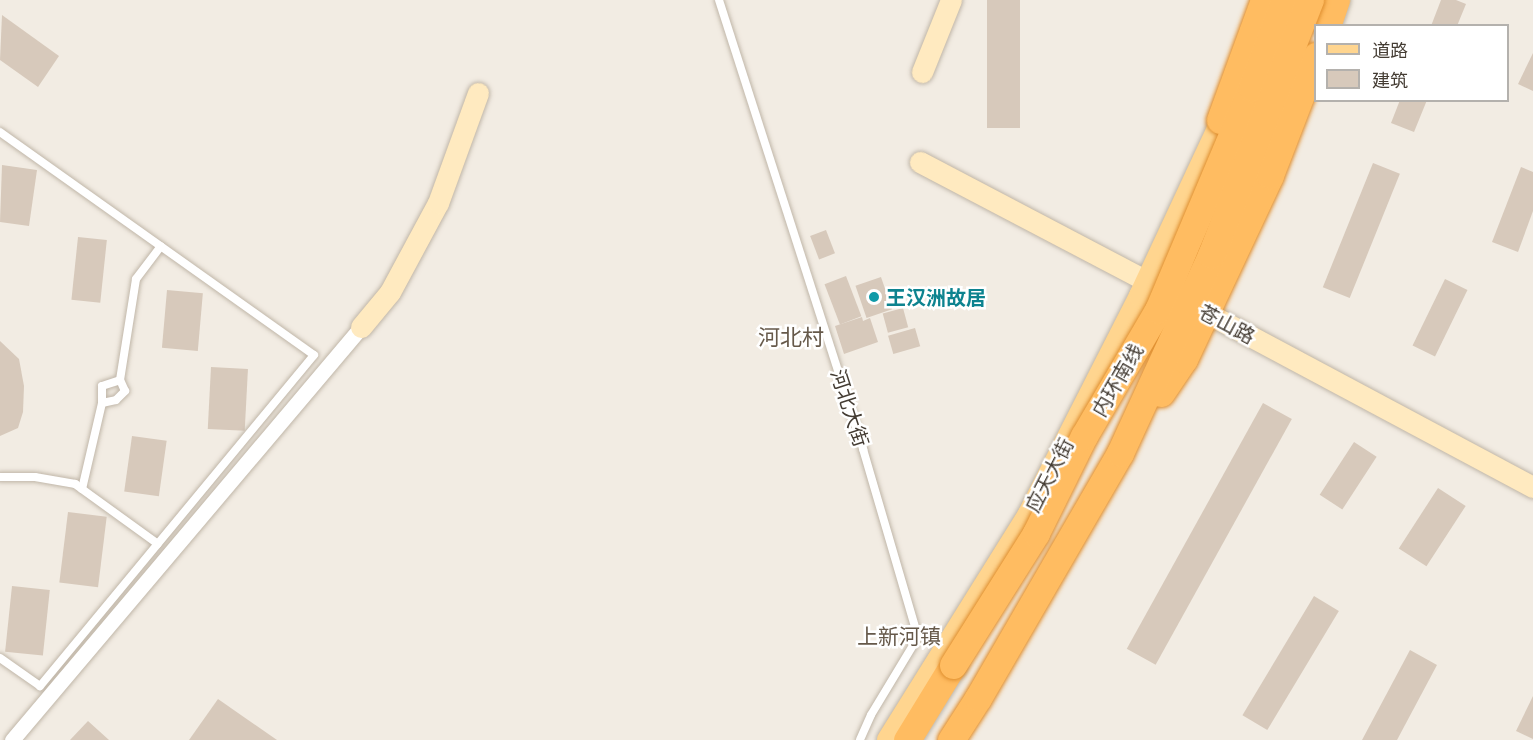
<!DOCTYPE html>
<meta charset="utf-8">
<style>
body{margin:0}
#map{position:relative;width:1533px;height:740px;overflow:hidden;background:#f2ece3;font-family:"Open Sans","Noto Sans SC",sans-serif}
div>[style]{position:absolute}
.building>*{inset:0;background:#d7c9bb;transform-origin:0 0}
.roads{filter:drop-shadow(0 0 2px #c0b6a8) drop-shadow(0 0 2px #c0b6a8)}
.lane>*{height:8px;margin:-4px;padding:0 4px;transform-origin:4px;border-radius:4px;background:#fff}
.street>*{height:15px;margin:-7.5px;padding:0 7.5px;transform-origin:7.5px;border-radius:7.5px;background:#fff}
.secondary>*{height:21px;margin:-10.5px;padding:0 10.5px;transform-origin:10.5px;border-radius:10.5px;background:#ffeac0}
.primary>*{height:24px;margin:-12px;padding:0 12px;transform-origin:12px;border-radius:12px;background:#ffd58f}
.highway>*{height:27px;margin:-13.5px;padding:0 13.5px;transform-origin:13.5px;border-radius:13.5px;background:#ffbc61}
.bridges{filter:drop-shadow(0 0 2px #e08f2f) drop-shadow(0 0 2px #e08f2f)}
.highway-bridge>*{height:27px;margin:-13.5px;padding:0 13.5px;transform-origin:13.5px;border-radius:13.5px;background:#ffbc61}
.dots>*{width:16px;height:16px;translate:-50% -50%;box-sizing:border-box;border:3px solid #fff;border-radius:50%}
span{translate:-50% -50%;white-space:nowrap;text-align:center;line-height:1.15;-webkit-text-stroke:5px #fff;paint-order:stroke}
.culture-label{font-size:20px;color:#0d838f;font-weight:700}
.left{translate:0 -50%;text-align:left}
.street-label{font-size:20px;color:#443c33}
.neighbourhood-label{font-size:21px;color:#66594a}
.quarter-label{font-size:22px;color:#66594a}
.legend{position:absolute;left:1314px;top:24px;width:195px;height:78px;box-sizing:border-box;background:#fff;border:2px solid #b4b1ad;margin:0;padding:8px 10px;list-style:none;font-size:18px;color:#443c33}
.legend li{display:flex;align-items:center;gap:12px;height:30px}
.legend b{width:30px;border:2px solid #b4b1ad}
</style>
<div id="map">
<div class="building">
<div style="left:987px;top:0;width:33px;height:128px"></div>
<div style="clip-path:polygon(1441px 0,1456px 0,1466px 4px,1457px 26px,1431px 26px)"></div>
<div style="clip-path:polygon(2px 15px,59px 56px,38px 87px,0 60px)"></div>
<div style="clip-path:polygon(1533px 53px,1533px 91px,1518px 84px)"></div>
<div style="clip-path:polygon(1400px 100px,1427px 100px,1414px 132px,1391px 123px)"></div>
<div style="left:1373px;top:163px;width:29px;height:134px;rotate:22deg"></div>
<div style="clip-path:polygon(2px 165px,37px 170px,29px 226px,0 222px)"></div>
<div style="clip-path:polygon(1521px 167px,1533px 172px,1533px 211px,1518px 252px,1492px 242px)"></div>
<div style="left:826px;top:230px;width:25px;height:17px;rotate:69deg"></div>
<div style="left:78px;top:237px;width:29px;height:63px;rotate:6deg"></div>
<div style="left:846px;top:276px;width:43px;height:23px;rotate:69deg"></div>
<div style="left:881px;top:277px;width:34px;height:27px;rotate:71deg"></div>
<div style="left:1445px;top:279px;width:25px;height:74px;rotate:26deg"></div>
<div style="left:167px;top:290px;width:36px;height:58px;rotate:5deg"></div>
<div style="left:903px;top:308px;width:20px;height:21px;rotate:75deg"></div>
<div style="clip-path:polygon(862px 317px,863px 321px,870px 318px,878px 342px,844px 354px,835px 326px)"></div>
<div style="left:915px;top:328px;width:19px;height:28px;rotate:74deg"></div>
<div style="clip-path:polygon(0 341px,19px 359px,24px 386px,23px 412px,18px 428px,0 436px)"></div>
<div style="left:211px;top:367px;width:37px;height:62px;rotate:3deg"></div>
<div style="left:1263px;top:403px;width:33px;height:281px;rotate:29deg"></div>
<div style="left:132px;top:436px;width:35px;height:56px;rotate:8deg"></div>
<div style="left:1354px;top:442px;width:27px;height:63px;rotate:33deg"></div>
<div style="left:1438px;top:488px;width:33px;height:72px;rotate:33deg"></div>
<div style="left:68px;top:512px;width:39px;height:71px;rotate:7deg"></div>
<div style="left:12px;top:586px;width:38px;height:66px;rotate:6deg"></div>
<div style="left:1314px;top:596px;width:29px;height:139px;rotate:31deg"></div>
<div style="clip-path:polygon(1410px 650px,1437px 665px,1397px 740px,1362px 740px)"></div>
<div style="clip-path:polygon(1533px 696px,1533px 739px,1516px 731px)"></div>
<div style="clip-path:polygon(218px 699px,277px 740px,189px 740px)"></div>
<div style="clip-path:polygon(88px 721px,109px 740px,70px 740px)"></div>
</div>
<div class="roads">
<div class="lane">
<div style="left:719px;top:0;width:472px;rotate:72.2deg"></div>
<div style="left:863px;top:449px;width:193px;rotate:73.7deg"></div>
<div style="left:917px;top:634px;width:8px;rotate:104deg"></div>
<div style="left:915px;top:642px;width:85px;rotate:121.1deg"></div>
<div style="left:871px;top:715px;width:27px;rotate:114deg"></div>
<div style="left:0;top:132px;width:385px;rotate:35.4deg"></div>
<div style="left:314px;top:355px;width:430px;rotate:129.6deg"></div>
<div style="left:40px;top:686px;width:49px;rotate:-145deg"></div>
<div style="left:102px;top:403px;width:17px;rotate:-90deg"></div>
<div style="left:102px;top:386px;width:19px;rotate:-18deg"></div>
<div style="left:0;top:477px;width:35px"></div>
<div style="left:35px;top:477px;width:41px;rotate:9.9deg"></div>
<div style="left:75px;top:484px;width:102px;rotate:35.9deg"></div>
<div style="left:82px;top:489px;width:88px;rotate:-76.9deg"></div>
<div style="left:102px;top:403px;width:14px;rotate:-12deg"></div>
<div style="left:116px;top:400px;width:13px;rotate:-45deg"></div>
<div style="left:125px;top:391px;width:12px;rotate:-114deg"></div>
<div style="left:120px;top:380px;width:102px;rotate:-81deg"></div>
<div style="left:136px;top:279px;width:41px;rotate:-52.9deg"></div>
</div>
<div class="street">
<div style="left:12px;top:740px;width:541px;rotate:-49.8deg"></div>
</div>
<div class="secondary">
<div style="left:922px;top:72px;width:78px;rotate:-68.1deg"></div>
<div style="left:920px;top:162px;width:273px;rotate:27.7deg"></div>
<div style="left:1192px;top:305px;width:387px;rotate:28.1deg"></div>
<div style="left:361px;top:327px;width:45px;rotate:-50.4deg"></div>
<div style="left:390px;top:292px;width:101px;rotate:-61.7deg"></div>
<div style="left:438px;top:203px;width:117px;rotate:-70deg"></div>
</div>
<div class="primary">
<div style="left:889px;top:740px;width:266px;rotate:-58deg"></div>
<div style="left:1030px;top:514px;width:245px;rotate:-63deg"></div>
<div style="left:1141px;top:296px;width:213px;rotate:-65deg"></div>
</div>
<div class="highway">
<div style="left:1327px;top:26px;width:28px;rotate:-71deg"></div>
<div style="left:907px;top:740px;width:88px;rotate:-58.5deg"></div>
</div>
</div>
<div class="bridges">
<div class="highway-bridge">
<div style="left:1220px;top:120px;width:128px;rotate:-69.9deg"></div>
<div style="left:1161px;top:393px;width:41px;rotate:-55.9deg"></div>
<div style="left:1184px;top:359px;width:203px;rotate:-64.9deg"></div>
<div style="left:1270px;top:175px;width:128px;rotate:-68.9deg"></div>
<div style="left:953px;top:665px;width:156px;rotate:-57.8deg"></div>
<div style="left:1036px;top:533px;width:108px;rotate:-63.7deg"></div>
<div style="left:1084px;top:436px;width:146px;rotate:-59.6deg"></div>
<div style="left:1158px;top:310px;width:241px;rotate:-67.1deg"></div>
<div style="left:1252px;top:88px;width:94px;rotate:-69.4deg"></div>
<div style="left:951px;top:740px;width:50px;rotate:-57.3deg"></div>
<div style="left:978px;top:698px;width:283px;rotate:-59.9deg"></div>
<div style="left:1120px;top:453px;width:218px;rotate:-65.3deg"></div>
<div style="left:1211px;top:255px;width:274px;rotate:-68.8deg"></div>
</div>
</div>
<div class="dots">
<div style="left:874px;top:297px;background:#0f9aa8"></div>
</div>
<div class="culture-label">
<span class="left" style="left:886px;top:297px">王汉洲故居</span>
</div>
<div class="street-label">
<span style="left:1227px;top:324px;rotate:28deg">苍山路</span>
<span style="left:1117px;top:380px;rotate:-60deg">内环南线</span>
<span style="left:850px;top:408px;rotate:72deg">河北大街</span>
<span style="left:1049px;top:475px;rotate:-63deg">应天大街</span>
</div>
<div class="neighbourhood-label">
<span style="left:899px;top:636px">上新河镇</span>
</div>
<div class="quarter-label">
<span style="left:791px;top:337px">河北村</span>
</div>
<ul class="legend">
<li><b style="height:8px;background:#ffd58f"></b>道路</li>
<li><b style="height:16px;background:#d7c9bb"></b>建筑</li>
</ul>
</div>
